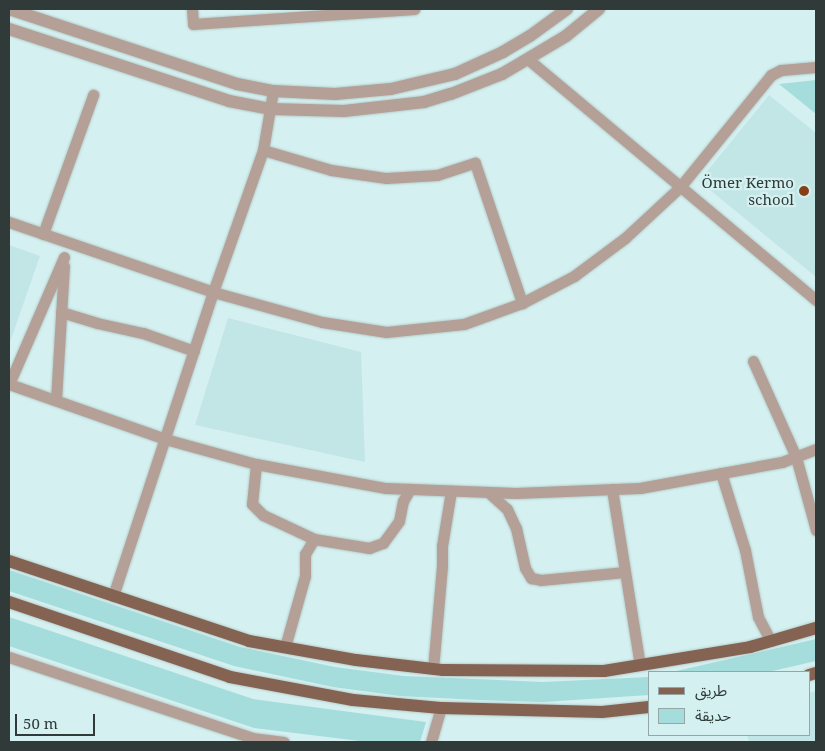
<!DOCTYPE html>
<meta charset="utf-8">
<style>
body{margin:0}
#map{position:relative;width:825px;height:751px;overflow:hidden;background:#d5f0f0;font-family:"Noto Serif","Noto Sans Arabic",serif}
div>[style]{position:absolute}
.built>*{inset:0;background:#c2e6e6}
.green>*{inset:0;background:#a5dddc}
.roads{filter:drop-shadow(0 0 1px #b4cccb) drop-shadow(0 0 1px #b4cccb)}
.minor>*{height:11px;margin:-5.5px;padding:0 5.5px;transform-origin:5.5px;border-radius:5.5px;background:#b4a097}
.tertiary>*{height:12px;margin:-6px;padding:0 6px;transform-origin:6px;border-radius:6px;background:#b4a097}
.primary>*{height:12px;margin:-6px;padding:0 6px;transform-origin:6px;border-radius:6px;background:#856352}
.dots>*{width:14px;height:14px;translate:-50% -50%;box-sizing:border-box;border:2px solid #d5f0f0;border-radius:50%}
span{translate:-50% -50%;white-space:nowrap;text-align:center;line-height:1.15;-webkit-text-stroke:4.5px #d5f0f0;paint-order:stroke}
.poi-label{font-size:15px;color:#2f3a39}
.right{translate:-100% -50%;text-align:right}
.frame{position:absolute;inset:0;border:10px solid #2f3a39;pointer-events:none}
.legend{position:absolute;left:648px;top:671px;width:162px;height:65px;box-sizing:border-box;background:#d5f0f0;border:1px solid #93a7a7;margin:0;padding:6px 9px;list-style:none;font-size:15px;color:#2f3a39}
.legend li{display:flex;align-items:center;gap:10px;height:25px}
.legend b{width:25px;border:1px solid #93a7a7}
.scale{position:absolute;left:15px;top:714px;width:80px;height:22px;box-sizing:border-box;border:2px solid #2f3a39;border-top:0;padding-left:6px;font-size:15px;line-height:18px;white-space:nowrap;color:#2f3a39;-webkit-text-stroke:4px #d5f0f0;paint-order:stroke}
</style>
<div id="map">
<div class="built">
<div style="clip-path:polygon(769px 95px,816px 133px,816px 277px,699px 181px)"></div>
<div style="clip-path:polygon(9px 245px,40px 256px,9px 345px)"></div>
<div style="clip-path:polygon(228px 318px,361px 352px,365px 462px,195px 425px)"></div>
<div style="clip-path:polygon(816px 691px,816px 742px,749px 742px,747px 735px,809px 735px,809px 693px)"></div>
</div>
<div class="green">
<div style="clip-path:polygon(816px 80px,816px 114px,779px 84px)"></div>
<div style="clip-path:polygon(9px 570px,240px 647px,335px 667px,404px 676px,542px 682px,649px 677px,649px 695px,544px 702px,479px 700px,400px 696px,333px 687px,234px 666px,9px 591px)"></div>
<div style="clip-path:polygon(9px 617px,253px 699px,426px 722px,420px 742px,368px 742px,254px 728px,9px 646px)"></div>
<div style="clip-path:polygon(816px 639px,816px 661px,768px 672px,672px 672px)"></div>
</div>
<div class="roads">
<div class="minor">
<div style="left:192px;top:9px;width:15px;rotate:86deg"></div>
<div style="left:193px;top:24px;width:222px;rotate:-3.9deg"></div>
<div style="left:529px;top:60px;width:374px;rotate:39.9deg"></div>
<div style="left:263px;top:150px;width:71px;rotate:16.4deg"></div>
<div style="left:331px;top:170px;width:56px;rotate:8.3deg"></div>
<div style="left:386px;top:178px;width:51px;rotate:-3.4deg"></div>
<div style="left:437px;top:175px;width:40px;rotate:-18deg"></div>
<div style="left:475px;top:163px;width:148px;rotate:71.4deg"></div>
<div style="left:9px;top:222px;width:216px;rotate:18.9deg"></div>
<div style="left:213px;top:292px;width:113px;rotate:15.4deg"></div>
<div style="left:322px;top:322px;width:65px;rotate:8.9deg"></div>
<div style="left:386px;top:332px;width:78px;rotate:-5.9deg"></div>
<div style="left:464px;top:324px;width:62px;rotate:-19.9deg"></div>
<div style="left:522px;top:303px;width:59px;rotate:-27.4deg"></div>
<div style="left:574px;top:276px;width:64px;rotate:-36.7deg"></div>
<div style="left:625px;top:238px;width:75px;rotate:-42.8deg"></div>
<div style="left:680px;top:187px;width:144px;rotate:-50.9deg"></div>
<div style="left:771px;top:75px;width:11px;rotate:-27deg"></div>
<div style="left:781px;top:70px;width:35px;rotate:-5deg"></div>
<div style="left:43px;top:234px;width:148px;rotate:-70.2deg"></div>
<div style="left:64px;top:257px;width:138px;rotate:113.4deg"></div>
<div style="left:9px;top:384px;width:165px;rotate:19.4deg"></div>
<div style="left:165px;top:439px;width:94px;rotate:15.4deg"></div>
<div style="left:256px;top:464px;width:132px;rotate:10.5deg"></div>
<div style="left:386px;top:488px;width:130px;rotate:2.2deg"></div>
<div style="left:516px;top:493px;width:124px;rotate:-2.3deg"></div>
<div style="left:640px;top:488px;width:144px;rotate:-10.4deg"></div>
<div style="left:782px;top:462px;width:36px;rotate:-21deg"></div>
<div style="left:61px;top:312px;width:38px;rotate:17deg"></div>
<div style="left:97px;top:323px;width:47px;rotate:12.3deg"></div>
<div style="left:143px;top:333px;width:54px;rotate:19.4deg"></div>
<div style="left:753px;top:361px;width:105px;rotate:65.9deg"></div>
<div style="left:796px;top:457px;width:76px;rotate:74.7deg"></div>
<div style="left:56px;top:400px;width:134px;rotate:-86.6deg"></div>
<div style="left:256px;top:464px;width:40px;rotate:95.7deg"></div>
<div style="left:252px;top:504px;width:16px;rotate:45deg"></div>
<div style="left:263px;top:515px;width:56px;rotate:25.2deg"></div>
<div style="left:721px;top:473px;width:81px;rotate:72.7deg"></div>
<div style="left:745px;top:550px;width:68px;rotate:79deg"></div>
<div style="left:758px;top:617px;width:27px;rotate:62deg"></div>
<div style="left:612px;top:489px;width:178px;rotate:81deg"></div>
<div style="left:488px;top:492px;width:25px;rotate:42deg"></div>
<div style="left:507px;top:509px;width:21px;rotate:65deg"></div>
<div style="left:516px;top:528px;width:41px;rotate:77.3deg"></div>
<div style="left:525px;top:568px;width:12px;rotate:59deg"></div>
<div style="left:531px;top:578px;width:10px;rotate:11deg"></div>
<div style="left:541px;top:580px;width:84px;rotate:-5.4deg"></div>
<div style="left:113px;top:596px;width:320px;rotate:-71.8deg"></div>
<div style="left:213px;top:292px;width:151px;rotate:-70.6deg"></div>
<div style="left:263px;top:150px;width:60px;rotate:-80.4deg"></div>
<div style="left:285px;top:647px;width:74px;rotate:-74.3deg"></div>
<div style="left:305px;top:576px;width:22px;rotate:-90deg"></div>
<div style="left:305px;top:554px;width:17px;rotate:-59deg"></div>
<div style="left:314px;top:539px;width:56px;rotate:9.3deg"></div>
<div style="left:369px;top:548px;width:15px;rotate:-20deg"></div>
<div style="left:383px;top:543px;width:27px;rotate:-54deg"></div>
<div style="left:399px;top:521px;width:20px;rotate:-79deg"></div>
<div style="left:403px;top:501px;width:14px;rotate:-60deg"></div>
<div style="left:9px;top:657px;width:256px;rotate:18.4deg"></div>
<div style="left:252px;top:738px;width:32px;rotate:7deg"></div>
<div style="left:433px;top:669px;width:103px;rotate:-85deg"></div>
<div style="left:442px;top:566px;width:20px;rotate:-90deg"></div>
<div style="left:442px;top:546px;width:56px;rotate:-80.7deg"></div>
<div style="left:431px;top:742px;width:35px;rotate:-74deg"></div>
</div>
<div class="tertiary">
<div style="left:9px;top:9px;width:240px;rotate:18.2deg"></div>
<div style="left:237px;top:84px;width:37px;rotate:11deg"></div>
<div style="left:273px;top:91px;width:62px;rotate:2.8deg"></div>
<div style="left:335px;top:94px;width:56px;rotate:-5.1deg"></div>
<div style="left:391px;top:89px;width:66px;rotate:-13.2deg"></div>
<div style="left:455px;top:74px;width:53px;rotate:-24.6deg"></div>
<div style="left:503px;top:52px;width:31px;rotate:-31deg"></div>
<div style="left:530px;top:36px;width:46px;rotate:-36.1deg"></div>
<div style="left:9px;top:29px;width:231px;rotate:18.1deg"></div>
<div style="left:229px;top:101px;width:43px;rotate:10.8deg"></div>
<div style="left:271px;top:109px;width:73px;rotate:1.6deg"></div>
<div style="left:344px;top:111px;width:81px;rotate:-6.4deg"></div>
<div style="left:424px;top:102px;width:28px;rotate:-17deg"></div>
<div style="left:451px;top:94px;width:55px;rotate:-21.4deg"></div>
<div style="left:502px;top:74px;width:74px;rotate:-30.7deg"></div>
<div style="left:566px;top:36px;width:43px;rotate:-39.3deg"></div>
</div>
<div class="primary">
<div style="left:9px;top:561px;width:253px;rotate:18.4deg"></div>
<div style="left:249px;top:641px;width:109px;rotate:10.1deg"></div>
<div style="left:356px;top:660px;width:88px;rotate:6.6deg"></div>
<div style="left:443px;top:670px;width:161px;rotate:0.4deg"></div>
<div style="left:604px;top:671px;width:148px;rotate:-9.3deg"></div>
<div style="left:750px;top:647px;width:69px;rotate:-16.1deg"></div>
<div style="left:9px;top:602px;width:233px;rotate:18.7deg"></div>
<div style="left:230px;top:677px;width:125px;rotate:10.6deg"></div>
<div style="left:353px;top:700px;width:88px;rotate:5.2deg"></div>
<div style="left:441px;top:708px;width:161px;rotate:1.4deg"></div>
<div style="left:602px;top:712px;width:47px;rotate:-6.1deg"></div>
<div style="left:809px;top:675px;width:7px;rotate:-16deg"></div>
</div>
</div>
<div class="dots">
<div style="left:804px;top:191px;background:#854017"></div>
</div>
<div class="poi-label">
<span class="right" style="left:794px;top:191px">Ömer Kermo<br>school</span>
</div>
<div class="frame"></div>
<ul class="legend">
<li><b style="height:6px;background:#856352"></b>طريق</li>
<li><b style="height:14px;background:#a5dddc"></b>حديقة</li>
</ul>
<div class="scale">50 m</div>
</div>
